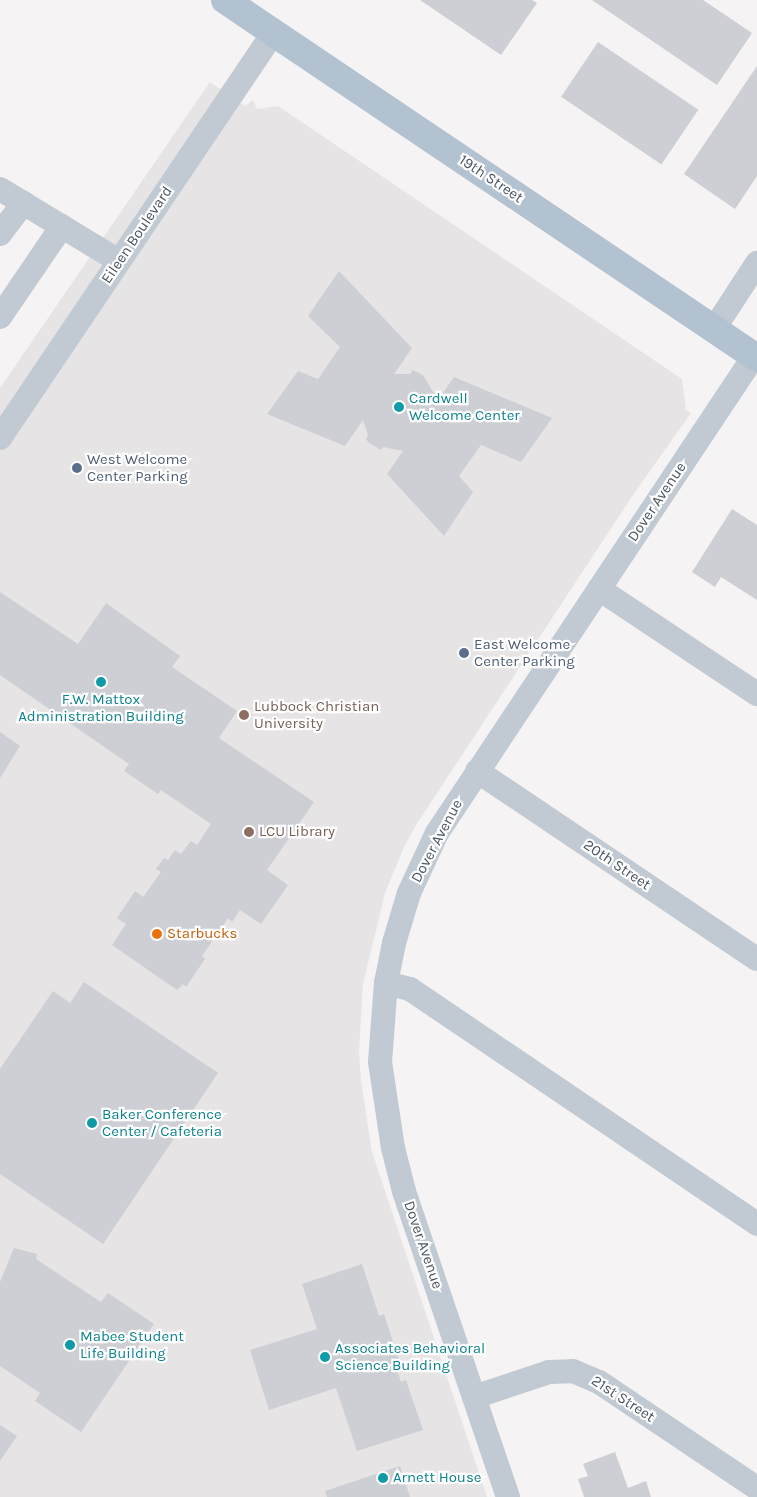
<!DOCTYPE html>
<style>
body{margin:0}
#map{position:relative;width:757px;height:1497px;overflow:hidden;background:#f5f3f3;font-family:Karla,sans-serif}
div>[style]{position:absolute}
.education>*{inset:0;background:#e6e4e5}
.building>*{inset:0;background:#cdcfd5;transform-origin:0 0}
.minor>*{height:24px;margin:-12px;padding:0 12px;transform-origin:12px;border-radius:12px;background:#c1cad2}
.major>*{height:28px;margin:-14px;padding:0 14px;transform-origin:14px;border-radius:14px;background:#b3c2d1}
.dots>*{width:14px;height:14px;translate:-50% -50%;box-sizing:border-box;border:2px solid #fff;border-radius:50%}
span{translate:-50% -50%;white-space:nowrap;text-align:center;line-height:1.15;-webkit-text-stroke:4.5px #fff;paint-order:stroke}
.street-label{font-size:15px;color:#4a5661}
.culture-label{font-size:15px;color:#0d838f}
.left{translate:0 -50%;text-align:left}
.service-label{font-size:15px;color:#4e5e75}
.education-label{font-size:15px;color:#785e54}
.food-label{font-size:15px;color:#c56008}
</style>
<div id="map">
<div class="education">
<div style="clip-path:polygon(210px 82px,245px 106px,253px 100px,257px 109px,278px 106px,682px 379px,686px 410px,691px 413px,633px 495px,416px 825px,404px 847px,385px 893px,363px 984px,359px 1052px,361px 1081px,372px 1152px,487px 1497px,0 1497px,0 388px)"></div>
</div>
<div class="building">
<div style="clip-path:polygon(420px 0,532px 0,537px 3px,501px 55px)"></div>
<div style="clip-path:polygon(592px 0,703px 0,752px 33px,717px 85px)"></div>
<div style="left:598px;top:42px;width:121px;height:66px;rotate:34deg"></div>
<div style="clip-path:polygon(757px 66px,757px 176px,735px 209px,684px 174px)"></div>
<div style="clip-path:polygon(339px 271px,412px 348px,394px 374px,410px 374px,413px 370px,423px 375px,438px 400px,454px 377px,552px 418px,521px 462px,481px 445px,459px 476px,473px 492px,444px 536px,387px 474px,403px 451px,383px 447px,381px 450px,369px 443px,366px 439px,368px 435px,363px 420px,345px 446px,267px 414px,298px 371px,318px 379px,340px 347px,308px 316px)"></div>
<div style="clip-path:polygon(732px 509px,757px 525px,757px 600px,721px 577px,715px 587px,692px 572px)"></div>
<div style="clip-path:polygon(0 592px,78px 644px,106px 603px,180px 656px,172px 667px,237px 711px,219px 738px,314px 802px,267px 870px,288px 885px,261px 924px,240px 910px,232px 922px,228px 918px,202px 956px,205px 959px,186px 987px,183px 984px,177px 990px,112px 945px,126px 924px,117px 918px,135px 891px,143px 897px,161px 872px,156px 869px,164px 858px,168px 860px,175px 850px,181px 854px,191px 841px,197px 845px,211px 824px,161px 790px,158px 794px,124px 771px,129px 764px,0 675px)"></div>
<div style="clip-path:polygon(0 732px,20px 746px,0 778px)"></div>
<div style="clip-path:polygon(84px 982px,218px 1073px,103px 1244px,0 1174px,0 1069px,53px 991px,70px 1003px)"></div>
<div style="clip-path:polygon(14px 1248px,37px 1254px,36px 1259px,101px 1302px,108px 1293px,154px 1324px,81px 1432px,35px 1401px,40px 1393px,0 1366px,0 1282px)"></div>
<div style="clip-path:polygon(362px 1264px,379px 1316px,384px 1314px,400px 1363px,395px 1364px,401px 1382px,406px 1380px,423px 1430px,357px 1451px,336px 1388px,269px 1410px,250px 1350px,317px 1329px,302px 1284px)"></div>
<div style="clip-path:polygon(0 1425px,17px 1436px,0 1461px)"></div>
<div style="clip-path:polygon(615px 1452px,628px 1488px,646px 1481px,651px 1497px,584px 1497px,578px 1479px,588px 1476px,583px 1464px)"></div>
<div style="clip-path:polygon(400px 1466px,410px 1497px,327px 1497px,325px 1491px)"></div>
</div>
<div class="minor">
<div style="left:0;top:189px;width:139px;rotate:31.2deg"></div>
<div style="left:0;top:234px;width:39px;rotate:-53deg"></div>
<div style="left:0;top:317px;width:110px;rotate:-55.7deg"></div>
<div style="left:714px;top:329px;width:79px;rotate:-56.9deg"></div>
<div style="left:0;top:438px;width:488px;rotate:-56deg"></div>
<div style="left:599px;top:589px;width:190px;rotate:33.6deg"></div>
<div style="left:477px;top:771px;width:337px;rotate:33.9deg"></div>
<div style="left:386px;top:983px;width:25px;rotate:14deg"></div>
<div style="left:410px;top:989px;width:419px;rotate:34.1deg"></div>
<div style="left:474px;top:1397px;width:79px;rotate:-18.4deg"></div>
<div style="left:549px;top:1372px;width:24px;rotate:-2deg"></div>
<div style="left:573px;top:1371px;width:28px;rotate:23deg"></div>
<div style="left:599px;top:1382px;width:190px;rotate:33.9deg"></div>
<div style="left:508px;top:1497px;width:323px;rotate:-108.8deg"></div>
<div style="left:404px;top:1191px;width:44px;rotate:-104.3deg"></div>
<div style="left:393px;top:1148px;width:87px;rotate:-98.6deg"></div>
<div style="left:380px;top:1062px;width:79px;rotate:-85.7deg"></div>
<div style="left:386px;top:983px;width:41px;rotate:-78.7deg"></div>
<div style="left:394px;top:943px;width:52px;rotate:-73.3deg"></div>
<div style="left:409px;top:893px;width:66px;rotate:-65deg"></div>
<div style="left:437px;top:833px;width:573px;rotate:-56.39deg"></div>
</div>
<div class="major">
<div style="left:225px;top:0;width:641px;rotate:33.94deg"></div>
</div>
<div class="dots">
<div style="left:399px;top:407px;background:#0f9aa8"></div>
<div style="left:77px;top:468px;background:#5c6f8a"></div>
<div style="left:464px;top:653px;background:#5c6f8a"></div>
<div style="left:101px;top:682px;background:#0f9aa8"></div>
<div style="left:244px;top:715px;background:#8d6e63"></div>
<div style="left:249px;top:832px;background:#8d6e63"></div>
<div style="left:157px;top:934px;background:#e8710a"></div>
<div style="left:92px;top:1123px;background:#0f9aa8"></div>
<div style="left:70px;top:1345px;background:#0f9aa8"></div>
<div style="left:325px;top:1357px;background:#0f9aa8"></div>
<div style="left:383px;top:1478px;background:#0f9aa8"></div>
</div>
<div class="street-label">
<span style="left:491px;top:179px;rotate:34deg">19th Street</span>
<span style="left:137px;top:235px;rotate:-56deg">Eileen Boulevard</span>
<span style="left:657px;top:502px;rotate:-56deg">Dover Avenue</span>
<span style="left:437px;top:841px;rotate:-62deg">Dover Avenue</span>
<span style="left:617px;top:865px;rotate:34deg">20th Street</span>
<span style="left:423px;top:1245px;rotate:71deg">Dover Avenue</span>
<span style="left:623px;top:1399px;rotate:33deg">21st Street</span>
</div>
<div class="culture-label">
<span class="left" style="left:409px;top:407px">Cardwell<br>Welcome Center</span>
<span style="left:101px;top:708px">F.W. Mattox<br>Administration Building</span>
<span class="left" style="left:102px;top:1123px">Baker Conference<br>Center / Cafeteria</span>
<span class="left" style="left:80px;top:1345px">Mabee Student<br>Life Building</span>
<span class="left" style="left:335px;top:1357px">Associates Behavioral<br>Science Building</span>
<span class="left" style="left:393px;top:1478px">Arnett House</span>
</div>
<div class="service-label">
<span class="left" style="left:87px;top:468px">West Welcome<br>Center Parking</span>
<span class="left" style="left:474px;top:653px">East Welcome<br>Center Parking</span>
</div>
<div class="education-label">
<span class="left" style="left:254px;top:715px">Lubbock Christian<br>University</span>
<span class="left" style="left:259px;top:832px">LCU Library</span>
</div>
<div class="food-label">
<span class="left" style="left:167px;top:934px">Starbucks</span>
</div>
</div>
